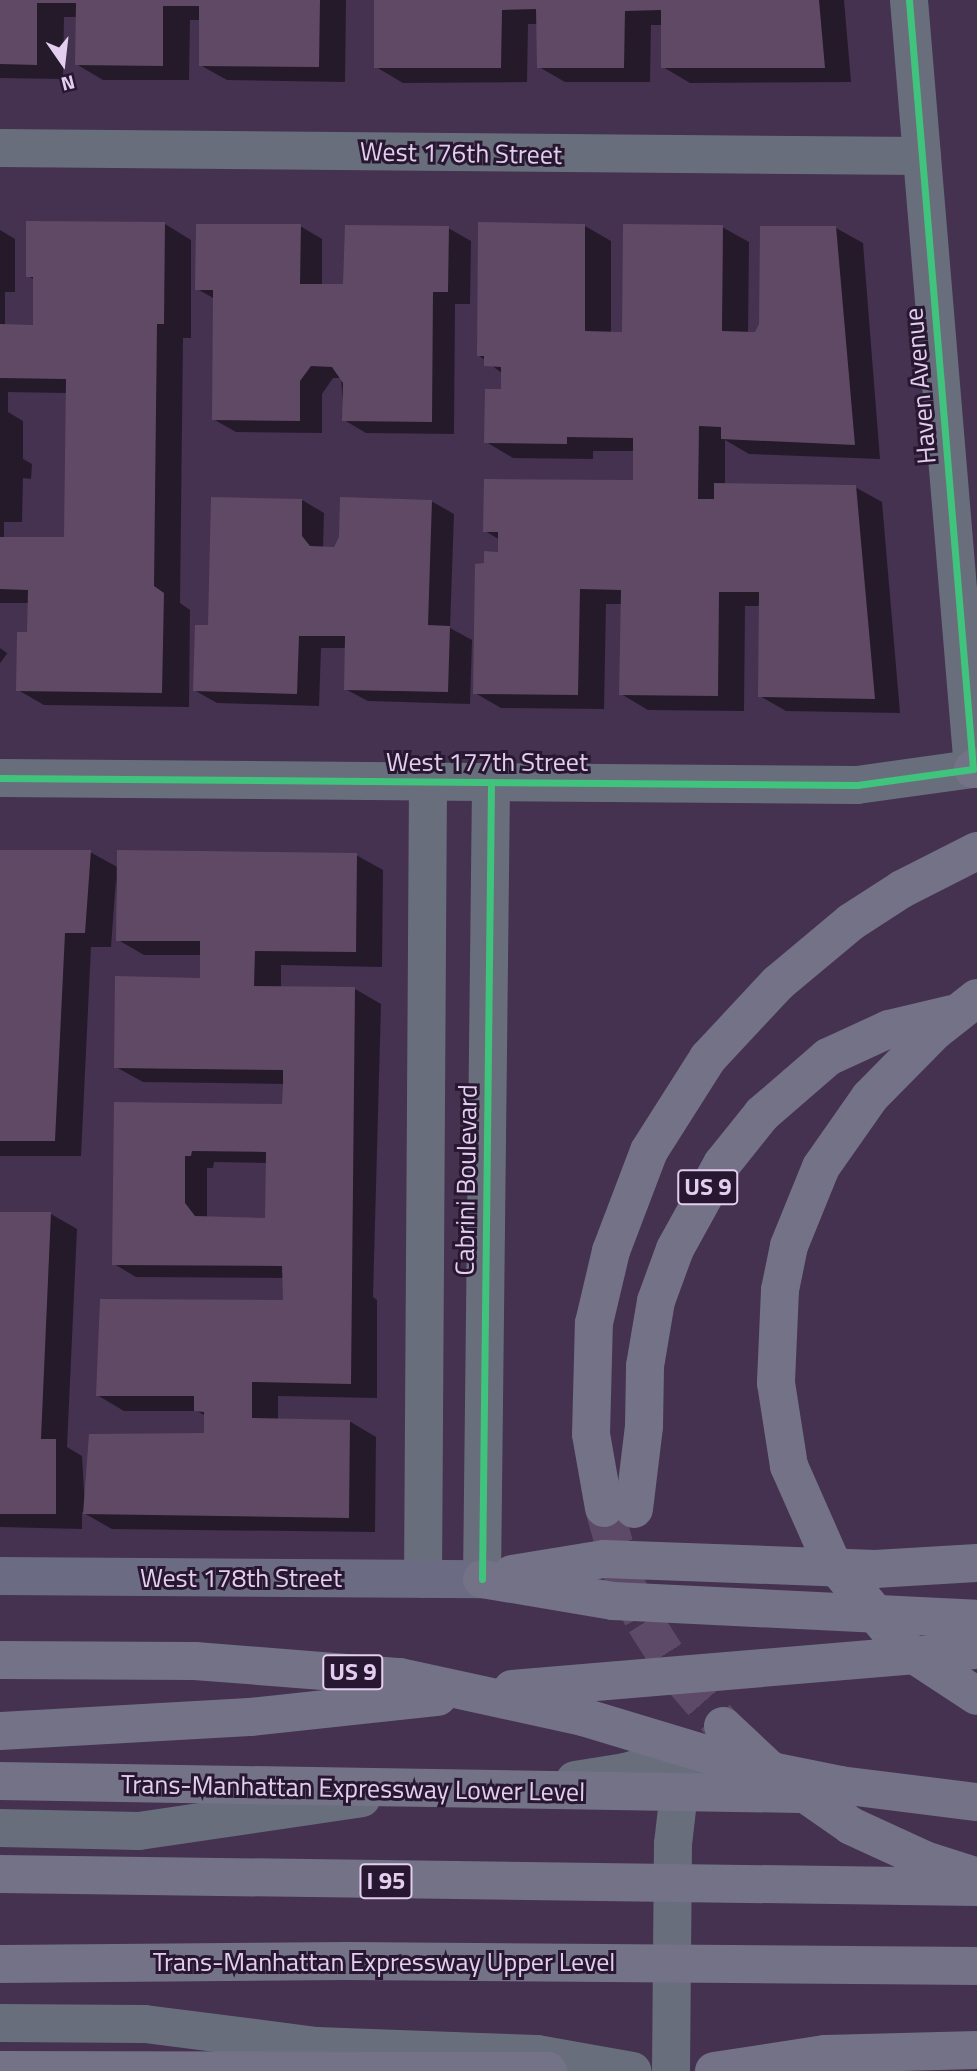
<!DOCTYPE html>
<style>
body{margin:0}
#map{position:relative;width:977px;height:2071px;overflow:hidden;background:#453150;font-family:"Titillium Web",sans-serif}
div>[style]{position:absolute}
.shadow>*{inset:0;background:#0007;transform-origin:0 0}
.building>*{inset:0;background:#604964}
.highway-tunnel>*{height:38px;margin-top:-19px;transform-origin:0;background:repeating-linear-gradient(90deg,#5d4968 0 38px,transparent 0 57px)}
.minor>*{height:38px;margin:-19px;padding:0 19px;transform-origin:19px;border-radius:19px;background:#696e7c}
.major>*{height:38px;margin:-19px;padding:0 19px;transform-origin:19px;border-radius:19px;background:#6b6c83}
.highway>*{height:38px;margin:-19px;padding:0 19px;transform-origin:19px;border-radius:19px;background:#737287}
.cycleway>*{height:7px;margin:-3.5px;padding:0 3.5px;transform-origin:3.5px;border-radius:3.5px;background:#40c37c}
span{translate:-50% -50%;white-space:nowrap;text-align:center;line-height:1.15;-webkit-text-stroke:6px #271730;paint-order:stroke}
.shield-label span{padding:2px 5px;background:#271730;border:2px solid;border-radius:5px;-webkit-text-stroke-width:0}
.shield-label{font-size:24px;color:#e3cef0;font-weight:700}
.street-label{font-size:26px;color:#e3cef0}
.north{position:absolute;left:28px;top:28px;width:70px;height:70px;-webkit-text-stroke:5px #271730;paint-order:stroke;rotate:166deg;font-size:19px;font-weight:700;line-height:28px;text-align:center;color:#e3cef0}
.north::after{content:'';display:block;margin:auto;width:24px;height:32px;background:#e3cef0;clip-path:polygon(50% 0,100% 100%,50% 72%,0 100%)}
</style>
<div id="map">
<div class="shadow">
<div style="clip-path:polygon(0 0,346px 0,345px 82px,227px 80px,200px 65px,201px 20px,190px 20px,189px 80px,103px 80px,76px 64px,77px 17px,64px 17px,63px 79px,0 78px)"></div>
<div style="clip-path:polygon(376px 0,844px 0,851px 82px,690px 83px,663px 67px,663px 25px,651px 25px,650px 82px,565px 82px,539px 67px,538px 24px,528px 24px,527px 82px,403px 83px,376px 67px)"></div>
<div style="clip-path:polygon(evenodd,165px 224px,191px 240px,191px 338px,183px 338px,180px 603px,190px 610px,189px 707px,44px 705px,18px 690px,29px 634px,29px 603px,0 603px,0 230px,15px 239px,15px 292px,5px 292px,5px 326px,35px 327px,35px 280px,28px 276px,165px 224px,8px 392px,67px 393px,66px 539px,4px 538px,4px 522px,22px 522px,23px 478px,31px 479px,32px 464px,23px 459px,23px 421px,8px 412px,8px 392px)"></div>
<div style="clip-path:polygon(300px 226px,322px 239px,322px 286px,344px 286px,448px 228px,471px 241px,470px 304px,455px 304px,454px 434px,366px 433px,344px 420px,341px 378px,333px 378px,322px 394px,322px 433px,236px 432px,213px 419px,215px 299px,197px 289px)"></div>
<div style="clip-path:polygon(585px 226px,611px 241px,611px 333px,624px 333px,722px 227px,749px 242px,748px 333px,756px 334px,836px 228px,863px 243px,880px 459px,749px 454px,725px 440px,725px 485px,855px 487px,882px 502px,900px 713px,786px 711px,760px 696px,761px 606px,745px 606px,744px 711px,648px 710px,621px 694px,622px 604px,606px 604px,604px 709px,501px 708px,475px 693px,486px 565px,500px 554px,500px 540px,485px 531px,635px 482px,635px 451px,593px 451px,593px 459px,513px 458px,486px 442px,502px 391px,503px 374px,478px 355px)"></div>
<div style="clip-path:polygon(302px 500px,324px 513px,323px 548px,335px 548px,431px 501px,454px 514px,450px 628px,472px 640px,470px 704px,368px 701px,345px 689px,346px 648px,321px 648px,319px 706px,217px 703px,194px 690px,210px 627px)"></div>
<div style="left:0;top:648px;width:9px;height:57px;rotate:36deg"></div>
<div style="clip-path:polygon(evenodd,0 851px,90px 852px,119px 868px,356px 855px,383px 870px,382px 967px,281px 965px,281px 988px,355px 989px,381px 1004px,373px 1297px,377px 1300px,377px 1398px,278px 1396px,278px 1420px,349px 1421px,376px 1437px,375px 1532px,112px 1529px,82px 1512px,82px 1529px,0 1527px,0 1214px,51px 1214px,77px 1229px,67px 1447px,82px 1456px,85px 1511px,206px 1435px,206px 1416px,197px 1411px,124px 1411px,97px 1395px,284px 1302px,284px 1278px,136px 1277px,114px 1264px,116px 1104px,284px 1105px,285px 1084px,143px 1082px,116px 1067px,202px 979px,202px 955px,144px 955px,118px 940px,116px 879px,111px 947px,91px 947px,81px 1156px,0 1156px,0 851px,214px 1162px,267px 1163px,267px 1220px,207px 1218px,207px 1168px,213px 1168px,214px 1162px)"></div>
</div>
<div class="building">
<div style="clip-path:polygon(0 0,320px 0,319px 67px,199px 66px,199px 6px,163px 6px,163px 66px,75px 65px,76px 3px,37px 3px,37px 65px,0 64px)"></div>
<div style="clip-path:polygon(374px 0,819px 0,825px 68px,661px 68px,661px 10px,625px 11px,624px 68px,537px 68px,536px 9px,502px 10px,501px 68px,374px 68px)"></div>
<div style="clip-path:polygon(26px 221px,165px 222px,164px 324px,157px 324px,154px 586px,164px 593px,162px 693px,16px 691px,17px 632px,27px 632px,28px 590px,0 589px,0 537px,64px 537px,66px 379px,0 378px,0 324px,33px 325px,33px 277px,26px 277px)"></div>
<div style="clip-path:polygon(478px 222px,585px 224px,585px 331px,622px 332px,623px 224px,723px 225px,722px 331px,755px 332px,759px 324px,760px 226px,836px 226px,855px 445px,721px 439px,721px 427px,699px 426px,698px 499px,714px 499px,714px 483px,856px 485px,875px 699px,758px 697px,759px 592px,719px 592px,718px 696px,619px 695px,621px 590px,580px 589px,578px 695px,473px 694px,475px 564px,484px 563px,484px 551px,498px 552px,498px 532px,483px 532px,484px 479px,633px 480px,633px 438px,567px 437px,567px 444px,484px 443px,485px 389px,501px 389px,501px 367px,484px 366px,484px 356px,477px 356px)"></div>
<div style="clip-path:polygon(196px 224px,301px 224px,300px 284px,343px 284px,345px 225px,449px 226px,448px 292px,433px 292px,432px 422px,342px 421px,343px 383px,332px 367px,311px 366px,300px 381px,300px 421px,212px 420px,213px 290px,195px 290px)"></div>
<div style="clip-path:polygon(211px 497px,302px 499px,302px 536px,310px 546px,334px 547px,339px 537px,340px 497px,432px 500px,428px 625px,450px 626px,448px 692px,344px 690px,345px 636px,299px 636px,297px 694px,193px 691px,195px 625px,208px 625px)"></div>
<div style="clip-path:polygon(0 850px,91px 850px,85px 933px,65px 933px,55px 1141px,0 1141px)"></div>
<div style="clip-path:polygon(evenodd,117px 850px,357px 853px,356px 952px,255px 951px,254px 986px,355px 987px,351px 1384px,252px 1382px,252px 1418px,350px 1420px,349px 1518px,83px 1514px,89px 1434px,204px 1433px,204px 1412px,194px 1411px,194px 1396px,96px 1396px,100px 1299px,283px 1300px,282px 1266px,112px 1265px,114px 1102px,282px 1104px,283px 1086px,283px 1070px,114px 1068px,115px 976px,200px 978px,200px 941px,116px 941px,117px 850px,192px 1151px,266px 1152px,265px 1218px,195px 1216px,185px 1203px,185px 1156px,191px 1156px,192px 1151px)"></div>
<div style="clip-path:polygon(0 1212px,51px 1212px,41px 1439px,56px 1439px,56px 1514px,0 1514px)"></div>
</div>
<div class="highway-tunnel">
<div style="left:604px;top:1508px;width:78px;rotate:74.4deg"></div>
<div style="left:625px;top:1583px;width:44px;rotate:62.9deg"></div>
<div style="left:645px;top:1622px;width:62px;rotate:57.6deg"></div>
<div style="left:678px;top:1674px;width:69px;rotate:49.1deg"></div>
</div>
<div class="minor">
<div style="left:0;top:148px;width:922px;rotate:0.5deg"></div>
<div style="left:0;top:778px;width:857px;rotate:0.47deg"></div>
<div style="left:857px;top:785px;width:117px;rotate:-7.9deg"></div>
<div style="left:973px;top:769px;width:772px;rotate:-94.76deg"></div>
<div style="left:423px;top:1579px;width:797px;rotate:-89.64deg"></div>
<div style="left:482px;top:1579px;width:797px;rotate:-89.35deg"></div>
<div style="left:575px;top:1780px;width:51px;rotate:-9.1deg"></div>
<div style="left:625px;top:1772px;width:74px;rotate:-15.7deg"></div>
<div style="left:0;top:1828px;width:139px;rotate:1.2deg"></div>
<div style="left:139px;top:1831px;width:225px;rotate:-8.4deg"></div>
<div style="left:0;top:2023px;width:145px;rotate:0.4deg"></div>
<div style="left:145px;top:2024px;width:173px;rotate:7.3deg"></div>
<div style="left:317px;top:2046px;width:220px;rotate:2.1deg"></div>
<div style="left:537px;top:2054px;width:97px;rotate:10.1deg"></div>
<div style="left:671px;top:2071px;width:227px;rotate:-89.5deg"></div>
<div style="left:673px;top:1844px;width:43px;rotate:-83.4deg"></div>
<div style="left:678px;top:1801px;width:43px;rotate:-71.1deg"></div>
</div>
<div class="major">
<div style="left:0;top:1576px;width:482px;rotate:0.4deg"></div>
</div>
<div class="highway">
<div style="left:973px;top:769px;width:4px;rotate:-14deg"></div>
<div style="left:977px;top:998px;width:53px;rotate:141.8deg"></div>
<div style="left:935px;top:1031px;width:93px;rotate:134.6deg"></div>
<div style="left:870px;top:1097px;width:85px;rotate:125deg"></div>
<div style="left:821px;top:1167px;width:85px;rotate:112.1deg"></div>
<div style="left:789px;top:1246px;width:45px;rotate:101.6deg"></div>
<div style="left:780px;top:1290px;width:93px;rotate:92.5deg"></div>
<div style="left:776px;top:1383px;width:84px;rotate:81.1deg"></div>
<div style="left:789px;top:1466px;width:102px;rotate:66.2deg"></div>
<div style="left:830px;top:1559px;width:116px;rotate:50.3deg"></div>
<div style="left:904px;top:1648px;width:87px;rotate:33.3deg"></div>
<div style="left:604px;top:1508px;width:75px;rotate:-100deg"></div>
<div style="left:591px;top:1434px;width:111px;rotate:-88.5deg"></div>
<div style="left:594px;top:1323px;width:74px;rotate:-76.7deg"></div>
<div style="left:611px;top:1251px;width:107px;rotate:-69.2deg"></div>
<div style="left:649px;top:1151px;width:110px;rotate:-57.6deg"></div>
<div style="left:708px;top:1058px;width:103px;rotate:-47deg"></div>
<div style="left:778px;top:983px;width:95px;rotate:-39.9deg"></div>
<div style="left:851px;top:922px;width:61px;rotate:-32.9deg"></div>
<div style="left:902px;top:889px;width:84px;rotate:-26.9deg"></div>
<div style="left:634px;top:1509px;width:84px;rotate:-83.1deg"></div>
<div style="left:644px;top:1426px;width:60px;rotate:-89deg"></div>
<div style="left:645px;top:1366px;width:66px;rotate:-80.4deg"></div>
<div style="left:656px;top:1301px;width:55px;rotate:-69.9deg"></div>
<div style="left:675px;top:1249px;width:97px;rotate:-61.1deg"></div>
<div style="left:722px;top:1164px;width:64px;rotate:-51.3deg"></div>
<div style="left:762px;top:1114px;width:87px;rotate:-40.8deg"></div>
<div style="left:828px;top:1057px;width:67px;rotate:-24.7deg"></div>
<div style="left:889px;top:1029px;width:65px;rotate:-13.4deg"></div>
<div style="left:512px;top:1574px;width:93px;rotate:-9.3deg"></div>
<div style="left:604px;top:1559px;width:271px;rotate:2.1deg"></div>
<div style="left:875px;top:1569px;width:102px;rotate:-3.4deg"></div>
<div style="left:482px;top:1579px;width:133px;rotate:9.5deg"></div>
<div style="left:613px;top:1601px;width:364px;rotate:2.8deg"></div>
<div style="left:0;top:1660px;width:195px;rotate:0.3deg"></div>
<div style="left:195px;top:1661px;width:206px;rotate:4.5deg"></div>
<div style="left:400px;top:1677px;width:187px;rotate:12.3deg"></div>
<div style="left:583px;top:1717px;width:166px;rotate:16.8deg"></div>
<div style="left:742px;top:1765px;width:100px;rotate:11.5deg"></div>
<div style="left:840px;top:1785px;width:138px;rotate:7.1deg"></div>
<div style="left:512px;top:1689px;width:467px;rotate:-4.8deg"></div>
<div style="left:723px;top:1726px;width:62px;rotate:43deg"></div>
<div style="left:768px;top:1768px;width:101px;rotate:34.9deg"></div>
<div style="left:851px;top:1826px;width:81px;rotate:24.7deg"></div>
<div style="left:925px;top:1860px;width:52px;rotate:17.7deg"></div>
<div style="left:0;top:1731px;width:250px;rotate:-3.2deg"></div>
<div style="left:250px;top:1717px;width:189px;rotate:-6.1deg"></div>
<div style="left:0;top:1781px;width:799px;rotate:0.93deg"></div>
<div style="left:0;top:1874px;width:977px;rotate:0.76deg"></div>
<div style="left:0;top:1964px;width:346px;rotate:-0.5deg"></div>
<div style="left:346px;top:1961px;width:631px;rotate:0.45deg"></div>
<div style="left:0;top:2070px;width:548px;rotate:0.1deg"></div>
<div style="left:714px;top:2071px;width:112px;rotate:-8.7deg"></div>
<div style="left:825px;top:2054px;width:152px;rotate:-1.5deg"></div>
</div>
<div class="cycleway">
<div style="left:0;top:778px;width:857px;rotate:0.47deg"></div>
<div style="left:857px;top:785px;width:117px;rotate:-7.9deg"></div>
<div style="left:973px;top:769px;width:772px;rotate:-94.76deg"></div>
<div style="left:482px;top:1579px;width:797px;rotate:-89.35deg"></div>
</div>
<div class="shield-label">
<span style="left:708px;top:1187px">US 9</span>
<span style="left:353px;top:1672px">US 9</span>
<span style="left:386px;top:1881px">I 95</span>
</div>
<div class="street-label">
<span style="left:461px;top:153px;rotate:1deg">West 176th Street</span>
<span style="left:920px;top:386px;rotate:-95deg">Haven Avenue</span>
<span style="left:487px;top:762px">West 177th Street</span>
<span style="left:466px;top:1180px;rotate:-89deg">Cabrini Boulevard</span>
<span style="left:241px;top:1578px">West 178th Street</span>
<span style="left:353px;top:1788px;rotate:1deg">Trans-Manhattan Expressway Lower Level</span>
<span style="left:384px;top:1962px">Trans-Manhattan Expressway Upper Level</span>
</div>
<div class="north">N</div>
</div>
